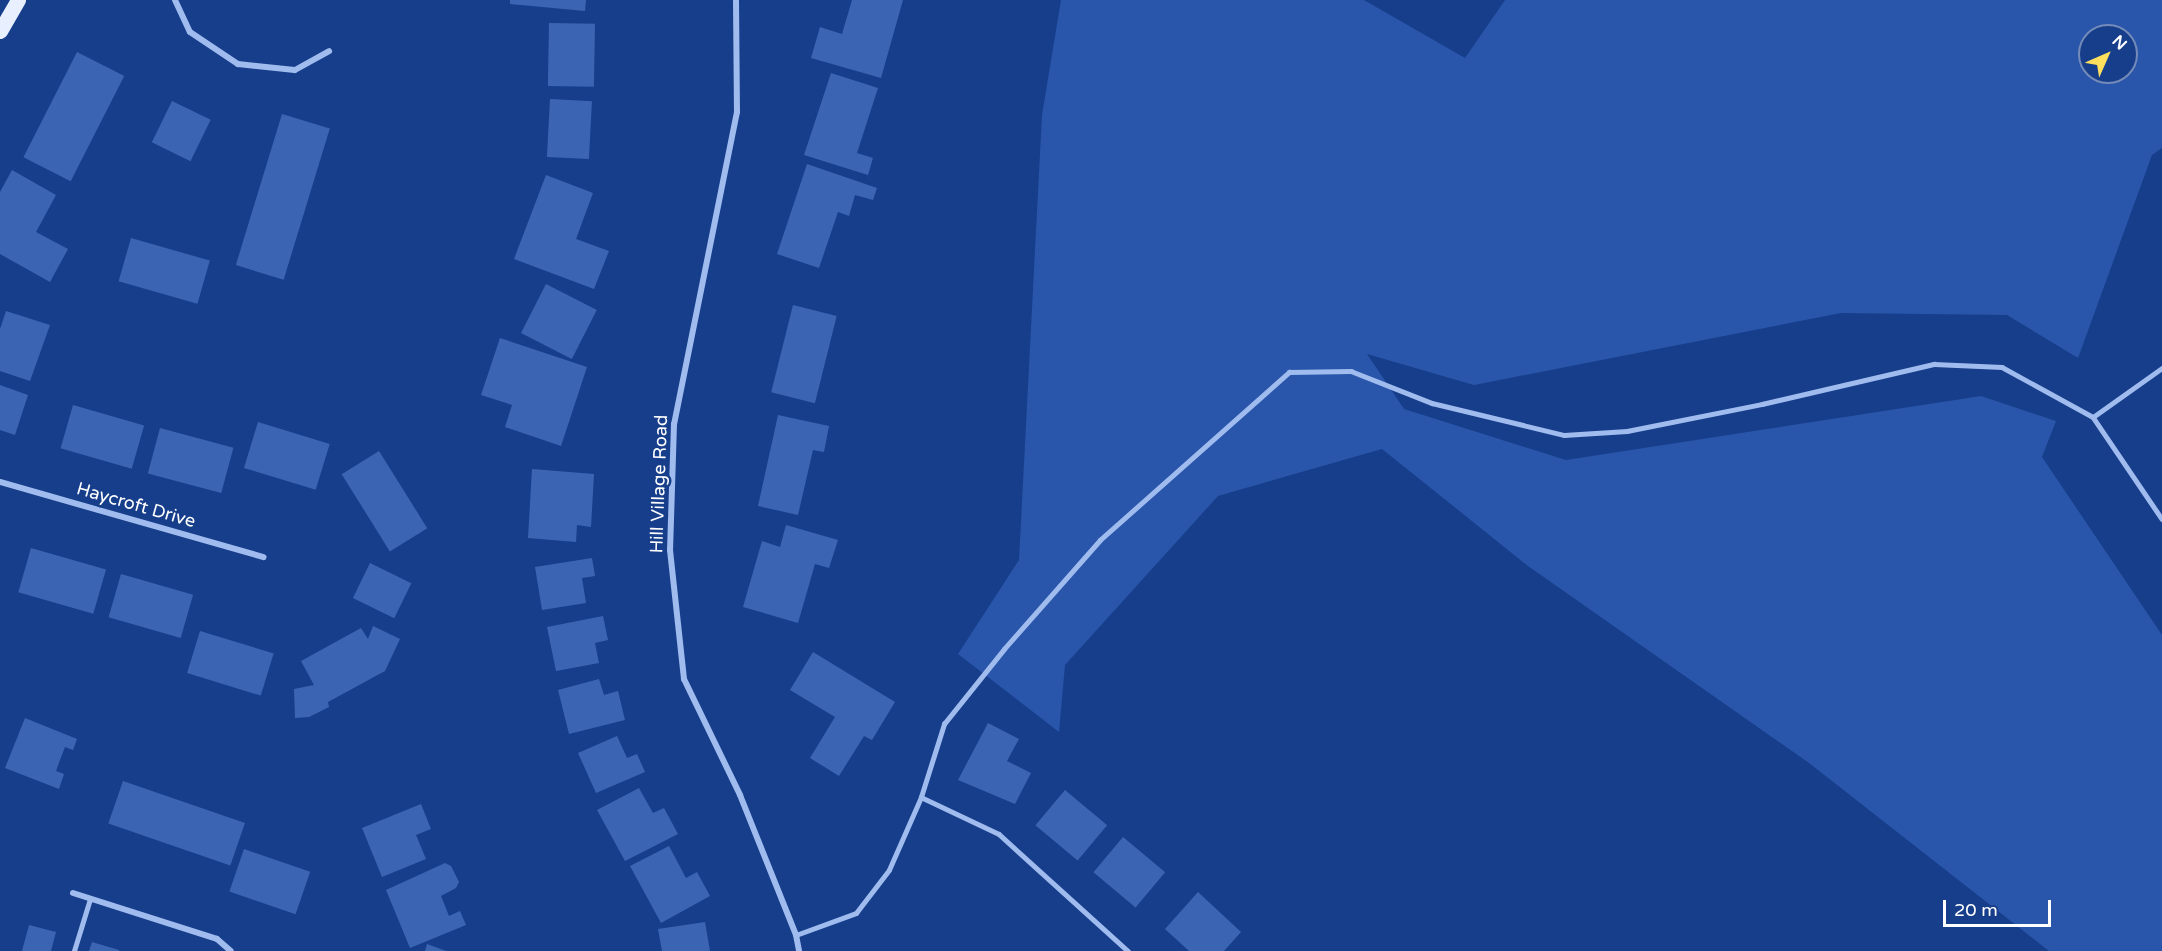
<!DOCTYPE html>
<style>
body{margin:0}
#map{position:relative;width:2162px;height:951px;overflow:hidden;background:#173e8b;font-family:"Varela Round",sans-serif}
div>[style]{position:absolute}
.green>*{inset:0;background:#2956aa}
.building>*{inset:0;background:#3b65b2;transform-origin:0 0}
.lane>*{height:4.5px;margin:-2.25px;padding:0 2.25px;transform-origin:2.25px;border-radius:2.25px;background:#a0bcef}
.street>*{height:6px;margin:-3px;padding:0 3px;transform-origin:3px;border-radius:3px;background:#a0bcef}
.primary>*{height:15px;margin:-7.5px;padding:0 7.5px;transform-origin:7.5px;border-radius:7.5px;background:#e8efff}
span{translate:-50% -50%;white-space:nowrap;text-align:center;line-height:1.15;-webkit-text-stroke:5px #173e8b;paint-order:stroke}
.street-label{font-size:18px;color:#fff}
.north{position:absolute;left:2078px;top:24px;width:60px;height:60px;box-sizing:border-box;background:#173e8b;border:2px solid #748bb9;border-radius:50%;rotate:45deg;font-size:16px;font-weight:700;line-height:24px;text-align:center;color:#fff}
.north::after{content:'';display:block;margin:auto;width:21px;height:27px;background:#ffe05e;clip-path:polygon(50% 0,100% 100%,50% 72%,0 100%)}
.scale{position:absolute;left:1943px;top:900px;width:108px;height:27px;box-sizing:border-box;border:3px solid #fff;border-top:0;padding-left:8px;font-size:18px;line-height:21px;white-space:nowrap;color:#fff;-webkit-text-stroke:4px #173e8b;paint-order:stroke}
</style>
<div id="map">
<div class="green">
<div style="clip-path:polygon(evenodd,1061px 0,1364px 0,1465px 58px,1505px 0,2162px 0,2162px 148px,2152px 155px,2078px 358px,2007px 315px,1841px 313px,1474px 385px,1367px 354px,1404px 409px,1566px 460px,1981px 396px,2056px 421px,2042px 457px,2162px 635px,2162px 951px,2049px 951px,1809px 763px,1528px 566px,1382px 449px,1218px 496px,1065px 665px,1059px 732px,958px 654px,1019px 560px,1042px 115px,1061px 0,2090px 36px,2126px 36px,2126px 72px,2090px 72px,2090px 36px)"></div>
</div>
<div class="building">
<div style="clip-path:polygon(510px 0,586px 0,585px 11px,510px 4px)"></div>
<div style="clip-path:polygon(852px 0,903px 0,881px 78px,811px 58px,820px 27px,842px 34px)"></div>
<div style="left:549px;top:23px;width:46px;height:63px;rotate:1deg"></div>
<div style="left:77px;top:52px;width:53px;height:118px;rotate:27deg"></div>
<div style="clip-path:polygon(831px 73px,878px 88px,857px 153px,873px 158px,868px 175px,804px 155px)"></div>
<div style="left:550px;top:99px;width:42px;height:58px;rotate:3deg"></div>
<div style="left:172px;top:101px;width:43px;height:46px;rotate:26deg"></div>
<div style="left:282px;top:114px;width:50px;height:158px;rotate:17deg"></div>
<div style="clip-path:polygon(807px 164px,877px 188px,873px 200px,855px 195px,849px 216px,838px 212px,819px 268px,777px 254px)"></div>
<div style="clip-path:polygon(12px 170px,56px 195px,36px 232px,68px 249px,50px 282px,0 254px,0 192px)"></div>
<div style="clip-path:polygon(546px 175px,593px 193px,576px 239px,609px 251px,594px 289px,514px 259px)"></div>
<div style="left:131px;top:238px;width:82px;height:45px;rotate:16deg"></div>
<div style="left:546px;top:284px;width:57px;height:55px;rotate:27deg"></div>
<div style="left:793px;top:305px;width:45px;height:90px;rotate:14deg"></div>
<div style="clip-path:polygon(6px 311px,50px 325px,30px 381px,0 371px,0 329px)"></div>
<div style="clip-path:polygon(500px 338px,587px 367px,561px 446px,505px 427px,512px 405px,481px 395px)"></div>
<div style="clip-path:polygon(0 385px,28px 395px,15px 435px,0 430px)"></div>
<div style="left:73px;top:405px;width:74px;height:45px;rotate:16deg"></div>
<div style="clip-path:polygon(778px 415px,829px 426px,824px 452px,813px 450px,798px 515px,758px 506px)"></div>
<div style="left:258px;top:422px;width:75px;height:48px;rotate:17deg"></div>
<div style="left:160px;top:428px;width:76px;height:47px;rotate:15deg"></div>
<div style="left:379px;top:451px;width:91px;height:44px;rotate:58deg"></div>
<div style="clip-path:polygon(532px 469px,594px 474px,591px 527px,577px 525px,576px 542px,528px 538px)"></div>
<div style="clip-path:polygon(786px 525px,838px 540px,829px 568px,815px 564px,798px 623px,743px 607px,762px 541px,780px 547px)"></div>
<div style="left:31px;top:548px;width:78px;height:46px;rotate:16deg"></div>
<div style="clip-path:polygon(592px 558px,595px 576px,582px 578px,586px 603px,542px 610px,535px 567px)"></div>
<div style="left:370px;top:563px;width:46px;height:39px;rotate:26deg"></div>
<div style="left:121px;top:574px;width:75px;height:45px;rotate:16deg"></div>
<div style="clip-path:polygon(603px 616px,608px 640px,595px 643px,599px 663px,556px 671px,547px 627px)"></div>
<div style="clip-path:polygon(373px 626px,400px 639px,385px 671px,328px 702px,329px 707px,309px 717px,295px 718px,294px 689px,314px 685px,301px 661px,361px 628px,368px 639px)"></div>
<div style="left:200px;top:631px;width:77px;height:44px;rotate:17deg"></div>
<div style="clip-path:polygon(813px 652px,895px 702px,872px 740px,864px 736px,839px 776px,810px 758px,835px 717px,790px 690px)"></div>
<div style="clip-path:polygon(599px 679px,604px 695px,618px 691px,625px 720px,569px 734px,558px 690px)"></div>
<div style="clip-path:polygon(25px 718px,77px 739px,73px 750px,65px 747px,60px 760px,56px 771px,64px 774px,59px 789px,5px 768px)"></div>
<div style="clip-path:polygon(988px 723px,1019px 739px,1007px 761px,1031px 773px,1015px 804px,958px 780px)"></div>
<div style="clip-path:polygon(617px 736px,627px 758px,637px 754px,645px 772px,596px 793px,578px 753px)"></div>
<div style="left:123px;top:781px;width:129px;height:45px;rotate:19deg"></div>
<div style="clip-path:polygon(639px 788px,653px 813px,664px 808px,678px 834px,625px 861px,597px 810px)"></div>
<div style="left:1065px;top:790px;width:55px;height:46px;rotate:40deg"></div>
<div style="clip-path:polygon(421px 804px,431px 829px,416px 835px,426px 859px,382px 877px,362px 828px)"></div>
<div style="left:1123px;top:837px;width:55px;height:46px;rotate:40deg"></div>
<div style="clip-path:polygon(669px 846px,686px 878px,697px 872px,710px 896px,661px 923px,630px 866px)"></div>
<div style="left:244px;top:849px;width:70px;height:45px;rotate:19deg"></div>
<div style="clip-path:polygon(445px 863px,451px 866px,459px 882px,456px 888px,441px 896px,449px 916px,460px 911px,466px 925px,410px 948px,386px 890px)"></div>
<div style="clip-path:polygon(1198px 892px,1241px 932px,1224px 951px,1189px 951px,1165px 929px)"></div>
<div style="clip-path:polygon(705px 922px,710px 951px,662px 951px,658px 929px)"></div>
<div style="clip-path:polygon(29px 925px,56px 932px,51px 951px,22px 951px)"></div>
<div style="clip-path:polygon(92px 942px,119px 950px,119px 951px,89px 951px)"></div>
<div style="clip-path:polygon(427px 944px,446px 951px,425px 951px)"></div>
</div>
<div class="lane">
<div style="left:2093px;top:417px;width:123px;rotate:55.9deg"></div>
<div style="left:921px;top:797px;width:86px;rotate:25.4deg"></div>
<div style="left:999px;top:834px;width:174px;rotate:42.2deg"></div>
<div style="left:796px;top:935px;width:64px;rotate:-20.1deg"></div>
<div style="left:856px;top:913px;width:54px;rotate:-52.5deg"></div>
<div style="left:889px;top:870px;width:80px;rotate:-66.3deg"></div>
<div style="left:921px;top:797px;width:77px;rotate:-72.5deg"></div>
<div style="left:944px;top:724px;width:96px;rotate:-51.3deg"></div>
<div style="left:1004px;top:649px;width:145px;rotate:-48.6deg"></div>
<div style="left:1100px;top:540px;width:253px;rotate:-41.6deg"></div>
<div style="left:1289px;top:372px;width:62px;rotate:-0.9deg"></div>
<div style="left:1351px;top:371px;width:87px;rotate:21.6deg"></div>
<div style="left:1432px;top:403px;width:136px;rotate:13.6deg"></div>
<div style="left:1564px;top:435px;width:63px;rotate:-3.6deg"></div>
<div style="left:1627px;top:431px;width:138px;rotate:-11.3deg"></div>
<div style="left:1762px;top:404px;width:177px;rotate:-13.1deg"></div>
<div style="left:1934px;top:364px;width:68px;rotate:2.5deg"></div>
<div style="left:2002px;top:367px;width:104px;rotate:28.8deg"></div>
<div style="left:2093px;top:417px;width:85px;rotate:-35.4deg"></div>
<div style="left:74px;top:951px;width:54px;rotate:-72.9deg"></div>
</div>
<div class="street">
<div style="left:175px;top:0;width:35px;rotate:65deg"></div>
<div style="left:190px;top:32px;width:58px;rotate:33.7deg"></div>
<div style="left:238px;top:64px;width:57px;rotate:6deg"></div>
<div style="left:295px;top:70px;width:39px;rotate:-29deg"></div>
<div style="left:736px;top:0;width:112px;rotate:89.5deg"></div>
<div style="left:737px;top:112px;width:318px;rotate:101.4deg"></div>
<div style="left:674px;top:424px;width:126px;rotate:91.8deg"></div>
<div style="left:670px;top:550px;width:130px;rotate:83.8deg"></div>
<div style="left:684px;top:679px;width:129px;rotate:64.2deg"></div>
<div style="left:740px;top:795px;width:151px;rotate:68.2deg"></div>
<div style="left:796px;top:935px;width:16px;rotate:79deg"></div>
<div style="left:0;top:482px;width:274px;rotate:15.9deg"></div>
<div style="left:73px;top:893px;width:151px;rotate:17.7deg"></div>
<div style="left:217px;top:939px;width:18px;rotate:41deg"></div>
</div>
<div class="primary">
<div style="left:0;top:31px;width:36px;rotate:-60deg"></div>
</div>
<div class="street-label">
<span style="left:659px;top:484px;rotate:-88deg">Hill Village Road</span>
<span style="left:136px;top:505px;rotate:16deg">Haycroft Drive</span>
</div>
<div class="north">N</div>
<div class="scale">20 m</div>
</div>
